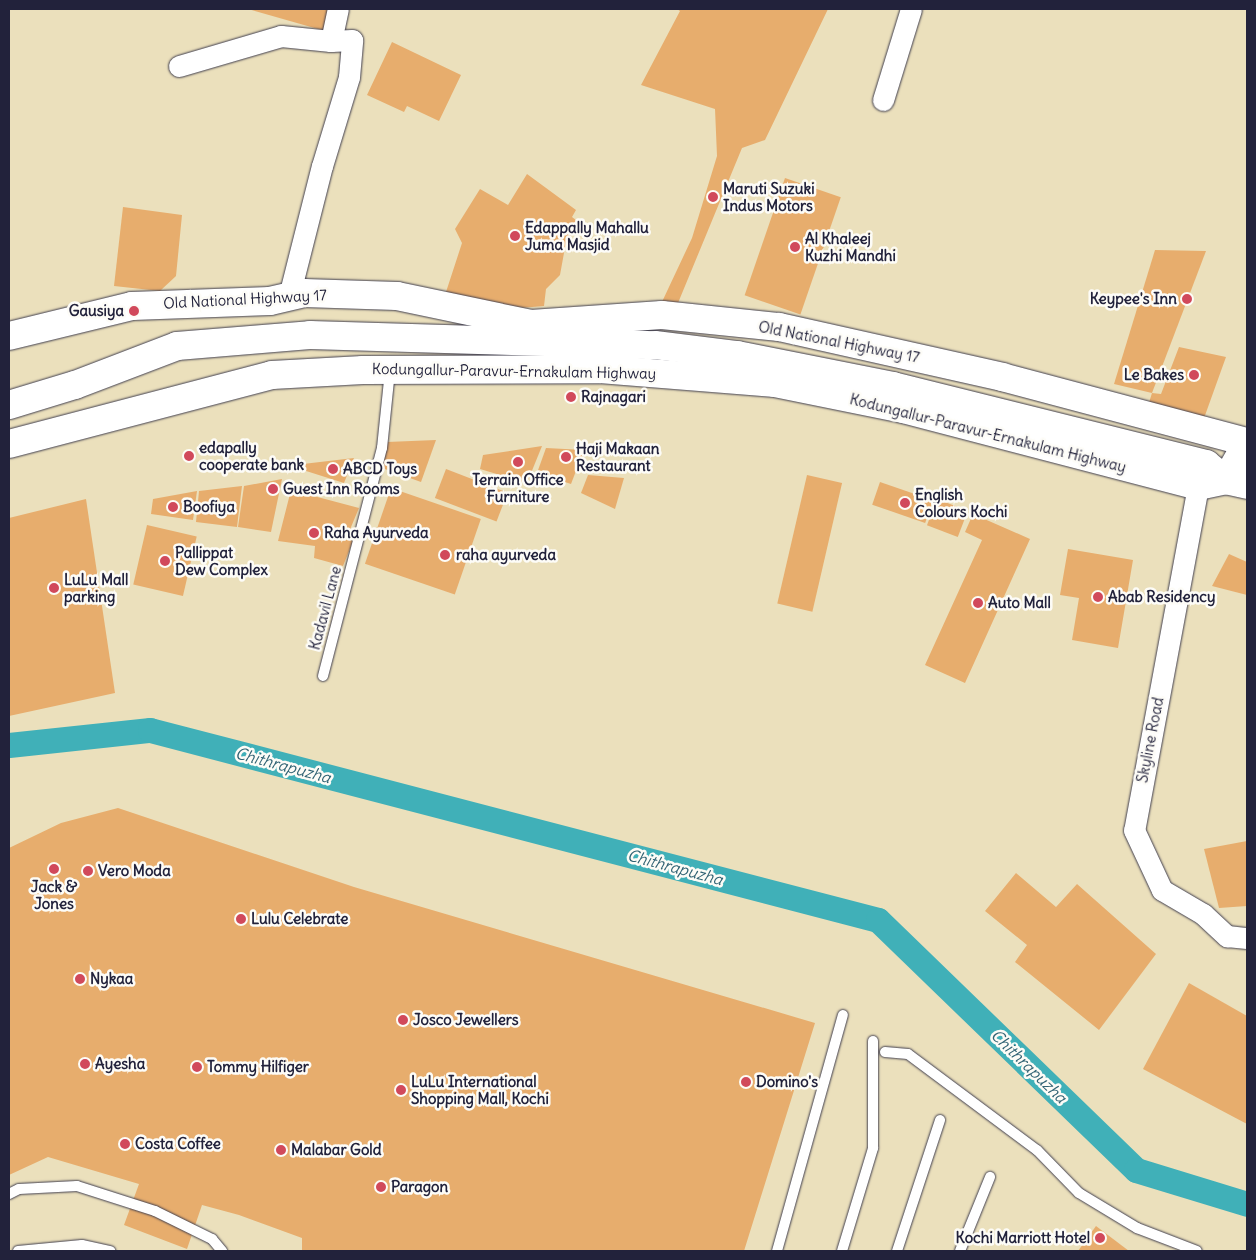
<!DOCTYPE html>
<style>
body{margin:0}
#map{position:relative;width:1256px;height:1260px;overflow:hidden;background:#ebe0bc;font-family:Delius,sans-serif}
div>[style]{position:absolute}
.canal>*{height:25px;margin:-12.5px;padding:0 12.5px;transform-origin:12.5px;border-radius:12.5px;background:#40b0b8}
.building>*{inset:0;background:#e7ad6d;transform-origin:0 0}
.roads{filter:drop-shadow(0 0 1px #403e4e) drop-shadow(0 0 1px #403e4e)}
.lane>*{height:10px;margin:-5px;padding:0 5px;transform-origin:5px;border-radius:5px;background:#fff}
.street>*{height:21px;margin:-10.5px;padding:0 10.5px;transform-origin:10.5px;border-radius:10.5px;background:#fff}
.primary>*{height:28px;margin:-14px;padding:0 14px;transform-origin:14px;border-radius:14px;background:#fff}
.highway>*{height:28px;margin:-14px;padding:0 14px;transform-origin:14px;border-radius:14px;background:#fff}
.dots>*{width:14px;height:14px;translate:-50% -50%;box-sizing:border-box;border:2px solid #fdfcf7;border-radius:50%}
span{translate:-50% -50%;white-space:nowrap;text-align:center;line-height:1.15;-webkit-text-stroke:5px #fdfcf7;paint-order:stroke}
.poi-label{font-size:15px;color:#22223b;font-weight:700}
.left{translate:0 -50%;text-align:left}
.right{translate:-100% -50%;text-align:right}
.street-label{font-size:15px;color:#22223b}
.water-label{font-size:16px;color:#306273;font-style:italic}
.frame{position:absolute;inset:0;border:10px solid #22223b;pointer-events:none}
</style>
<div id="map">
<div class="canal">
<div style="left:9px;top:745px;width:142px;rotate:-6.1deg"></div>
<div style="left:150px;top:730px;width:752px;rotate:14.63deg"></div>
<div style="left:878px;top:920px;width:359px;rotate:44.1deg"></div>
<div style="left:1136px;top:1170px;width:116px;rotate:17deg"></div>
</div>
<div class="building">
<div style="clip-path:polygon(248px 9px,331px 9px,325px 31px)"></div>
<div style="clip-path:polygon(677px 9px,828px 9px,765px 140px,742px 148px,678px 303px,661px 304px,692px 238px,717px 156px,715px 109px,641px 85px,680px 11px)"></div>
<div style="clip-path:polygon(392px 42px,461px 75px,439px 121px,407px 106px,404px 112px,367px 95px)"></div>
<div style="clip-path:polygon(527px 174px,576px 210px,572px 217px,581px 224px,566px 242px,560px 275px,546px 289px,544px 306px,508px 309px,446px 292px,462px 243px,455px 229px,480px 189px,508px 205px)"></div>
<div style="left:785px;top:178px;width:59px;height:124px;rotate:19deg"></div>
<div style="clip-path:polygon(123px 207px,182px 215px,176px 276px,160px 291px,114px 286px)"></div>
<div style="clip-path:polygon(1155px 250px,1206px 251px,1152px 393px,1114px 384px)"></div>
<div style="clip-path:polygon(1179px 347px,1226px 357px,1203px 421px,1147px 409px,1152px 393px,1161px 394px)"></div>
<div style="clip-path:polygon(436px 440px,421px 482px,382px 468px,387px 442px)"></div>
<div style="clip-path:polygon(542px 446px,527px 483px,480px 469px,483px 455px)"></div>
<div style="clip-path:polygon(546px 448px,584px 450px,571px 484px,537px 473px)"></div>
<div style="clip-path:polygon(354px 458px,344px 483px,303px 470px,303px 464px)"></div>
<div style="left:446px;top:469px;width:66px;height:31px;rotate:21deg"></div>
<div style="clip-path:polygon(588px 475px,624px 478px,615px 509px,581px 493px)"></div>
<div style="left:807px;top:475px;width:36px;height:132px;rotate:13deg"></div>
<div style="clip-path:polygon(282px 479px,271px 532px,238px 527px,244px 486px)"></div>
<div style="left:880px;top:482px;width:56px;height:24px;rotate:19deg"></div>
<div style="clip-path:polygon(242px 486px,237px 527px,196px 522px,199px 491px)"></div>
<div style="left:391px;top:488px;width:95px;height:80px;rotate:19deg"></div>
<div style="clip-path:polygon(291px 490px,359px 508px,346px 539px,353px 541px,343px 566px,314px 558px,315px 546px,278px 541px)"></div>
<div style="clip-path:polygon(197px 491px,193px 520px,151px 514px,153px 499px)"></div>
<div style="clip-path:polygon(86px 499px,115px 693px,9px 716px,9px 518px)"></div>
<div style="left:937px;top:499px;width:33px;height:28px;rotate:21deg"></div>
<div style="clip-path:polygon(973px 514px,1030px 539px,965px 683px,925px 665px,982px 540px,965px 532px)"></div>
<div style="left:147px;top:525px;width:51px;height:61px;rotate:13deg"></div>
<div style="clip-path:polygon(1068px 549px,1133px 560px,1118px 648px,1072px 640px,1079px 598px,1060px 595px)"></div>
<div style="clip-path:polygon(1229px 554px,1247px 562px,1247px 595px,1212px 586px)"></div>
<div style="clip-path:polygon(118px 808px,354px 887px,815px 1023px,744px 1251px,302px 1251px,302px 1238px,239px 1215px,202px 1205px,187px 1249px,124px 1225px,139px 1184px,48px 1157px,9px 1175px,9px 848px,61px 823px)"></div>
<div style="clip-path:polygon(1247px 841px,1247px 906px,1219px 908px,1204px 849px)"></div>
<div style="clip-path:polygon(1016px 873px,1056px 907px,1077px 884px,1156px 954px,1099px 1030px,1015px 962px,1027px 945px,985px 911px)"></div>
<div style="clip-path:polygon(1189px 983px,1247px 1016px,1247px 1124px,1143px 1069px)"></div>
<div style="clip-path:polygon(1096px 1226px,1129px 1251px,1078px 1251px)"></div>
</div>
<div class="roads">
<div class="lane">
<div style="left:323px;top:676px;width:236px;rotate:-75.5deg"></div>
<div style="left:382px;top:448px;width:77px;rotate:-84.1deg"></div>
<div style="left:885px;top:1052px;width:23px;rotate:5deg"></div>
<div style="left:908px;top:1054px;width:161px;rotate:36.7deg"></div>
<div style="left:1037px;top:1150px;width:60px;rotate:45.7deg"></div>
<div style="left:1079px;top:1193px;width:68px;rotate:31.1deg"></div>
<div style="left:1137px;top:1228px;width:64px;rotate:21deg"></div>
<div style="left:9px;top:1194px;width:11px;rotate:-27deg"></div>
<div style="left:19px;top:1189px;width:58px;rotate:-3deg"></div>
<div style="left:77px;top:1186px;width:82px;rotate:17.8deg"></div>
<div style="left:155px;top:1211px;width:64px;rotate:26.2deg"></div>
<div style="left:212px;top:1239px;width:16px;rotate:50deg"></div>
<div style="left:18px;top:1251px;width:64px;rotate:-5.4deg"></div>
<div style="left:82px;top:1245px;width:29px;rotate:12deg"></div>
<div style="left:777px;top:1251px;width:245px;rotate:-74.4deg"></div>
<div style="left:842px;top:1251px;width:108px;rotate:-73.2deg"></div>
<div style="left:873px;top:1148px;width:107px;rotate:-90deg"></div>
<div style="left:897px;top:1251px;width:138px;rotate:-71.8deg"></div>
<div style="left:960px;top:1251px;width:80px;rotate:-67.9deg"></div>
</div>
<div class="street">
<div style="left:179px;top:66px;width:106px;rotate:-16.4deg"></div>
<div style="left:281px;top:36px;width:50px;rotate:5.7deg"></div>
<div style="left:883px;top:100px;width:95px;rotate:-72.9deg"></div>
<div style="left:289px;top:296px;width:134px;rotate:-75.8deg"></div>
<div style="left:322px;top:166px;width:93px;rotate:-73.1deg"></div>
<div style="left:349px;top:77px;width:37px;rotate:-85deg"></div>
<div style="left:352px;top:40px;width:21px;rotate:177deg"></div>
<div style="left:331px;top:41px;width:33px;rotate:-78deg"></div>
<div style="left:1198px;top:486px;width:350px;rotate:100.5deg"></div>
<div style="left:1134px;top:830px;width:66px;rotate:65deg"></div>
<div style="left:1162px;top:890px;width:48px;rotate:30.3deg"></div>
<div style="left:1203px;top:914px;width:33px;rotate:43deg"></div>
<div style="left:1227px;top:936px;width:20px;rotate:6deg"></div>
</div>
<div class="primary">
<div style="left:9px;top:336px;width:127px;rotate:-13.7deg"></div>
<div style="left:132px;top:306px;width:138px;rotate:-2.1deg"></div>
<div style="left:270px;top:301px;width:35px;rotate:-13deg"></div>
<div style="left:304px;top:293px;width:93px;rotate:1.8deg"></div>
<div style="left:397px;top:296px;width:137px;rotate:11.8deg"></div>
<div style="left:531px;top:324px;width:131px;rotate:-3.9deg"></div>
<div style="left:662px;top:315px;width:118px;rotate:5.9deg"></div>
<div style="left:779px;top:327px;width:229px;rotate:12.6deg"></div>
<div style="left:1002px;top:377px;width:253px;rotate:14.9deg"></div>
<div style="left:1226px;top:480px;width:43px;rotate:-60.4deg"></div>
</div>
<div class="highway">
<div style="left:9px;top:405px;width:69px;rotate:-16.9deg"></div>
<div style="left:75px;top:385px;width:109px;rotate:-20.9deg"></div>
<div style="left:177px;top:346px;width:133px;rotate:-4.7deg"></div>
<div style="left:310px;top:335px;width:345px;rotate:1.7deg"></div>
<div style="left:655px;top:345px;width:83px;rotate:7deg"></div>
<div style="left:737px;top:355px;width:159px;rotate:11.2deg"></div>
<div style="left:893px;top:386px;width:323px;rotate:14deg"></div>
<div style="left:1206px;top:464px;width:26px;rotate:39deg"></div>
<div style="left:9px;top:444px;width:272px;rotate:-14.7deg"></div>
<div style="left:272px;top:375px;width:91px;rotate:-3.1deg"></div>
<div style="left:363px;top:370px;width:237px;rotate:-0.2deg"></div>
<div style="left:600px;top:369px;width:176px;rotate:4.6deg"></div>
<div style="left:775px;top:383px;width:131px;rotate:11.5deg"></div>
<div style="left:903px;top:409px;width:305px;rotate:14.6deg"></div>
<div style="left:1198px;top:486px;width:29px;rotate:-12deg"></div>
<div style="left:1226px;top:480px;width:22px;rotate:13deg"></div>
</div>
</div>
<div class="dots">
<div style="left:713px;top:197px;background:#d1495b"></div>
<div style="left:515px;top:236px;background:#d1495b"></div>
<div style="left:795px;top:247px;background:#d1495b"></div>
<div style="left:1187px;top:299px;background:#d1495b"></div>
<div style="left:134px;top:311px;background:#d1495b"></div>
<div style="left:1194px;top:375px;background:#d1495b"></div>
<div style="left:571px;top:397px;background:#d1495b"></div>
<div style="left:189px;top:456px;background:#d1495b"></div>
<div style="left:566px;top:457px;background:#d1495b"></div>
<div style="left:518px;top:462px;background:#d1495b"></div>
<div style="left:333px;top:469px;background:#d1495b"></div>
<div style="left:273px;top:489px;background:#d1495b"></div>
<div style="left:905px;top:503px;background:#d1495b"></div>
<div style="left:173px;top:507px;background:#d1495b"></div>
<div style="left:314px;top:533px;background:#d1495b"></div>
<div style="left:445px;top:555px;background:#d1495b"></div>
<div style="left:165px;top:561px;background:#d1495b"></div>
<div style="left:54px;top:588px;background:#d1495b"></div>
<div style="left:1098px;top:597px;background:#d1495b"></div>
<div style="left:978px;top:603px;background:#d1495b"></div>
<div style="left:54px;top:869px;background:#d1495b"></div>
<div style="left:88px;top:871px;background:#d1495b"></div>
<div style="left:241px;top:919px;background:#d1495b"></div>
<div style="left:80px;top:979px;background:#d1495b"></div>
<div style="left:403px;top:1020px;background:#d1495b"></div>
<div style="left:85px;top:1064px;background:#d1495b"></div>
<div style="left:197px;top:1067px;background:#d1495b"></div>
<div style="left:746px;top:1082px;background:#d1495b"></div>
<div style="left:401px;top:1090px;background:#d1495b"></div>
<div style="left:125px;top:1144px;background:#d1495b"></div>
<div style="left:281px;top:1150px;background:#d1495b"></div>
<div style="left:381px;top:1187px;background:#d1495b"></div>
<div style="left:1100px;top:1238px;background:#d1495b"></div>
</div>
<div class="poi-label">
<span class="left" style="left:723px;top:197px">Maruti Suzuki<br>Indus Motors</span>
<span class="left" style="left:525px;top:236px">Edappally Mahallu<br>Juma Masjid</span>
<span class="left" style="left:805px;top:247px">Al Khaleej<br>Kuzhi Mandhi</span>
<span class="right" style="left:1177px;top:299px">Keypee's Inn</span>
<span class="right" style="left:124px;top:311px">Gausiya</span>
<span class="right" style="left:1184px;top:375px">Le Bakes</span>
<span class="left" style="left:581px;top:397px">Rajnagari</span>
<span class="left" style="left:199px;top:456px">edapally<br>cooperate bank</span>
<span class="left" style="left:576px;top:457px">Haji Makaan<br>Restaurant</span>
<span class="left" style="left:343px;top:469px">ABCD Toys</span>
<span style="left:518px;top:488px">Terrain Office<br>Furniture</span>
<span class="left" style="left:283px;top:489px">Guest Inn Rooms</span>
<span class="left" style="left:915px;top:503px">English<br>Colours Kochi</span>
<span class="left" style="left:183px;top:507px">Boofiya</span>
<span class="left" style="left:324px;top:533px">Raha Ayurveda</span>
<span class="left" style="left:175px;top:561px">Pallippat<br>Dew Complex</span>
<span class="left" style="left:456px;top:555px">raha ayurveda</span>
<span class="left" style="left:64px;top:588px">LuLu Mall<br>parking</span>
<span class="left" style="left:1108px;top:597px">Abab Residency</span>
<span class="left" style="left:988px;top:603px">Auto Mall</span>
<span class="left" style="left:98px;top:871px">Vero Moda</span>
<span style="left:54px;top:895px">Jack &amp;<br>Jones</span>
<span class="left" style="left:251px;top:919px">Lulu Celebrate</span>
<span class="left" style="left:90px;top:979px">Nykaa</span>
<span class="left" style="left:413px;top:1020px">Josco Jewellers</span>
<span class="left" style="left:95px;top:1064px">Ayesha</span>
<span class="left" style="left:207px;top:1067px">Tommy Hilfiger</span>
<span class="left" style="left:411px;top:1090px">LuLu International<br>Shopping Mall, Kochi</span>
<span class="left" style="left:756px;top:1082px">Domino's</span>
<span class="left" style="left:135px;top:1144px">Costa Coffee</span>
<span class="left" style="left:291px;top:1150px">Malabar Gold</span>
<span class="left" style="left:391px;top:1187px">Paragon</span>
<span class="right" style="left:1090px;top:1238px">Kochi Marriott Hotel</span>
</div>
<div class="street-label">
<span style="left:245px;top:299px;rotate:-3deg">Old National Highway 17</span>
<span style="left:839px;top:342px;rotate:11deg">Old National Highway 17</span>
<span style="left:514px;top:371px;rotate:1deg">Kodungallur-Paravur-Ernakulam Highway</span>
<span style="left:988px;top:433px;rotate:14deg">Kodungallur-Paravur-Ernakulam Highway</span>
<span style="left:325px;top:608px;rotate:-75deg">Kadavil Lane</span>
<span style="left:1150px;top:740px;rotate:-79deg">Skyline Road</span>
</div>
<div class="water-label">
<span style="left:283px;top:765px;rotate:15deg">Chithrapuzha</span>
<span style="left:675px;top:867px;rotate:15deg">Chithrapuzha</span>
<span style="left:1029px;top:1066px;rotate:44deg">Chithrapuzha</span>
</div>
<div class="frame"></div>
</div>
